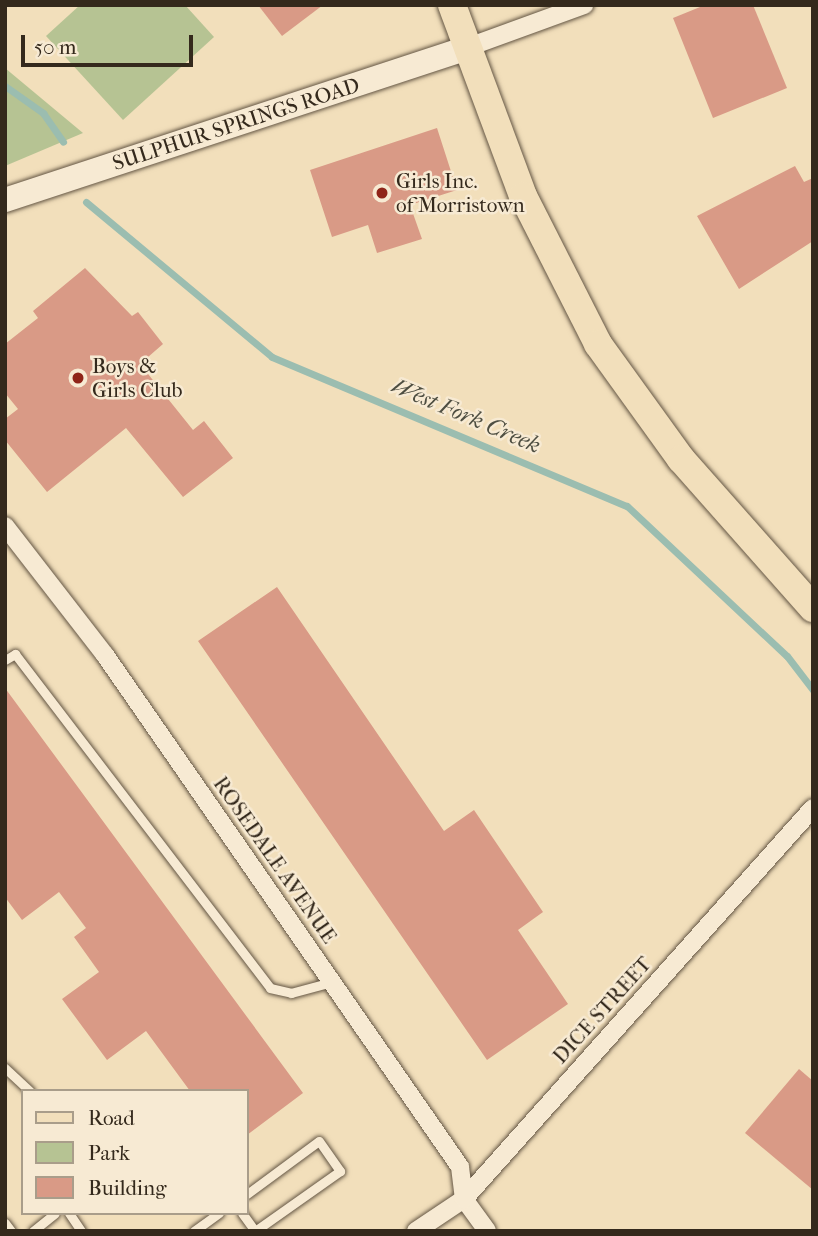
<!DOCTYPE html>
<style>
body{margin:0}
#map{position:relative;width:818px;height:1236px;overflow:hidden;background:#f2dfbb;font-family:"IM FELL French Canon",serif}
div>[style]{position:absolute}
.green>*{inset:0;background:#b6c393}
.stream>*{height:7px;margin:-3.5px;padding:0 3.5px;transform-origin:3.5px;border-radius:3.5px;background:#9bbdb0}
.building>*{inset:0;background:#d99a86}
.roads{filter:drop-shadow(0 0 2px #645644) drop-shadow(0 0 2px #645644)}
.lane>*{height:9px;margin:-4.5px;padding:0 4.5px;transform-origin:4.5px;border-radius:4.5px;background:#f7ead3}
.street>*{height:18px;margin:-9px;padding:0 9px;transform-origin:9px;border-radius:9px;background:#f7ead3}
.secondary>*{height:24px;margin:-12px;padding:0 12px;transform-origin:12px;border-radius:12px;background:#f7ead3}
.primary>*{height:28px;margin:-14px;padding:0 14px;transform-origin:14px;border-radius:14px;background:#f2dfbb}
.dots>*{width:19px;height:19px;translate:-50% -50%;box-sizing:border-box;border:4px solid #f7ead3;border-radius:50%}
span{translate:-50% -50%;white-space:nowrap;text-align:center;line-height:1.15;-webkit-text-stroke:5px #f7ead3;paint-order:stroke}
.street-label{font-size:21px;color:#34291c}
.poi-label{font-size:21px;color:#34291c}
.left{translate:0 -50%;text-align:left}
.water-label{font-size:23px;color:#4e4e41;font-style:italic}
.frame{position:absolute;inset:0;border:7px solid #34291c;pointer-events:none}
.legend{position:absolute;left:21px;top:1089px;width:228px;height:126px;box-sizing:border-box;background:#f7ead3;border:2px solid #a99d8a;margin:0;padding:9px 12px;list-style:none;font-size:21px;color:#34291c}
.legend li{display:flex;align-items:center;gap:14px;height:35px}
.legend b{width:35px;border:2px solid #a99d8a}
.scale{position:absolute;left:21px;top:35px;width:172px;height:32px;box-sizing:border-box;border:4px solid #34291c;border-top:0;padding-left:9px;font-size:21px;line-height:24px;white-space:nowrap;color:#34291c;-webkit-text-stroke:5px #f7ead3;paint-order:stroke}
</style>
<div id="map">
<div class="green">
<div style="clip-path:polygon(80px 5px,185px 5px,214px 37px,123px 120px,46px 36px)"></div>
<div style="clip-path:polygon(5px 68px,83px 133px,5px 166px)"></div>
</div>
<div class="stream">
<div style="left:5px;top:86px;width:47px;rotate:35.4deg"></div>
<div style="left:43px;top:113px;width:35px;rotate:55deg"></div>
<div style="left:86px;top:202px;width:242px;rotate:39.8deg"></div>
<div style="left:272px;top:357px;width:385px;rotate:22.8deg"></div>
<div style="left:627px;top:506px;width:219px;rotate:43.2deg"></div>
<div style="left:787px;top:656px;width:43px;rotate:52.6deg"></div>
</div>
<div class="building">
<div style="clip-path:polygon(258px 5px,323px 5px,282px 36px)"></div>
<div style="clip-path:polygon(705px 5px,753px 5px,787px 88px,713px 118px,673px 18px)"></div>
<div style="clip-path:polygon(437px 128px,457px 190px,410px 205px,422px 239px,377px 253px,368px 225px,332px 237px,310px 170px)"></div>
<div style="clip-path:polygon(795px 166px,804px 182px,813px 178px,813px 241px,739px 289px,697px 216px)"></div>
<div style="clip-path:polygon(85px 268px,132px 316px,138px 312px,163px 344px,140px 364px,193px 430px,204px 421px,233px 458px,183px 497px,126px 428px,47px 492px,5px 440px,5px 419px,18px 409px,5px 393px,5px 344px,38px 318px,33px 311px)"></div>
<div style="clip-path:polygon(277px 587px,444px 831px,474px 810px,543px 912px,518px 930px,568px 1004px,487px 1060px,198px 641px)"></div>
<div style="clip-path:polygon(5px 688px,303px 1093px,247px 1135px,247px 1091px,190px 1091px,146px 1031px,107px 1060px,62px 999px,99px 972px,74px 937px,86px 928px,59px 892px,22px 920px,5px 897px)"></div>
<div style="clip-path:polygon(799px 1069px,813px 1081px,813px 1190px,745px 1133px)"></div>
</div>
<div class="roads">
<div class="lane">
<div style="left:5px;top:660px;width:12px;rotate:-31deg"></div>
<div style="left:15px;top:654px;width:420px;rotate:52.6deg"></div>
<div style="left:270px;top:988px;width:22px;rotate:13deg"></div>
<div style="left:291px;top:993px;width:42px;rotate:-15deg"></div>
<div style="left:5px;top:1068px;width:34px;rotate:43deg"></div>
<div style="left:247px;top:1194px;width:89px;rotate:-36.4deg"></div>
<div style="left:319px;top:1141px;width:37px;rotate:55deg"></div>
<div style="left:340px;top:1171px;width:104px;rotate:144.8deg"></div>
<div style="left:69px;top:1213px;width:22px;rotate:56deg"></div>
<div style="left:242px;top:1213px;width:22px;rotate:54deg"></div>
<div style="left:5px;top:1223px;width:10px;rotate:53deg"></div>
<div style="left:33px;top:1231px;width:28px;rotate:-39deg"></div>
<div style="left:194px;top:1231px;width:31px;rotate:-36deg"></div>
</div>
<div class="street">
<div style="left:466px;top:48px;width:126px;rotate:-20deg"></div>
<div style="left:5px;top:526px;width:163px;rotate:52.2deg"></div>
<div style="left:105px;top:655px;width:623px;rotate:55.26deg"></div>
<div style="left:460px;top:1167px;width:32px;rotate:83deg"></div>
<div style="left:464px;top:1199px;width:39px;rotate:54deg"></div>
<div style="left:416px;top:1231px;width:58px;rotate:-33.7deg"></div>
<div style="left:464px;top:1199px;width:524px;rotate:-48.25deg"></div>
</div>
<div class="secondary">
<div style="left:5px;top:200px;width:485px;rotate:-18.2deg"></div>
</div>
<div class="primary">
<div style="left:452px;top:5px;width:204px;rotate:69.6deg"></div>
<div style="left:523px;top:196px;width:166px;rotate:63.1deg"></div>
<div style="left:598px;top:344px;width:142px;rotate:54.2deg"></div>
<div style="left:681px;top:459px;width:199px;rotate:48.5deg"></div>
</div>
</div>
<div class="dots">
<div style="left:382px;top:193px;background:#8f2418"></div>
<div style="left:78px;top:378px;background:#8f2418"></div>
</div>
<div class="street-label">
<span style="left:236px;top:124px;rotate:-18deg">SULPHUR SPRINGS ROAD</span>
<span style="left:275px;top:860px;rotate:55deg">ROSEDALE AVENUE</span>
<span style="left:602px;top:1010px;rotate:-48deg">DICE STREET</span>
</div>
<div class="poi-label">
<span class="left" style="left:396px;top:193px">Girls Inc.<br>of Morristown</span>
<span class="left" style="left:92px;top:378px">Boys &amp;<br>Girls Club</span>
</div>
<div class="water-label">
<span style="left:466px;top:416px;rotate:23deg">West Fork Creek</span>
</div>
<div class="frame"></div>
<ul class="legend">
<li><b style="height:9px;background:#f2dfbb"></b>Road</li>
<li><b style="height:19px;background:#b6c393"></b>Park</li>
<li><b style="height:19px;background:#d99a86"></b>Building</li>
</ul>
<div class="scale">50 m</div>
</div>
